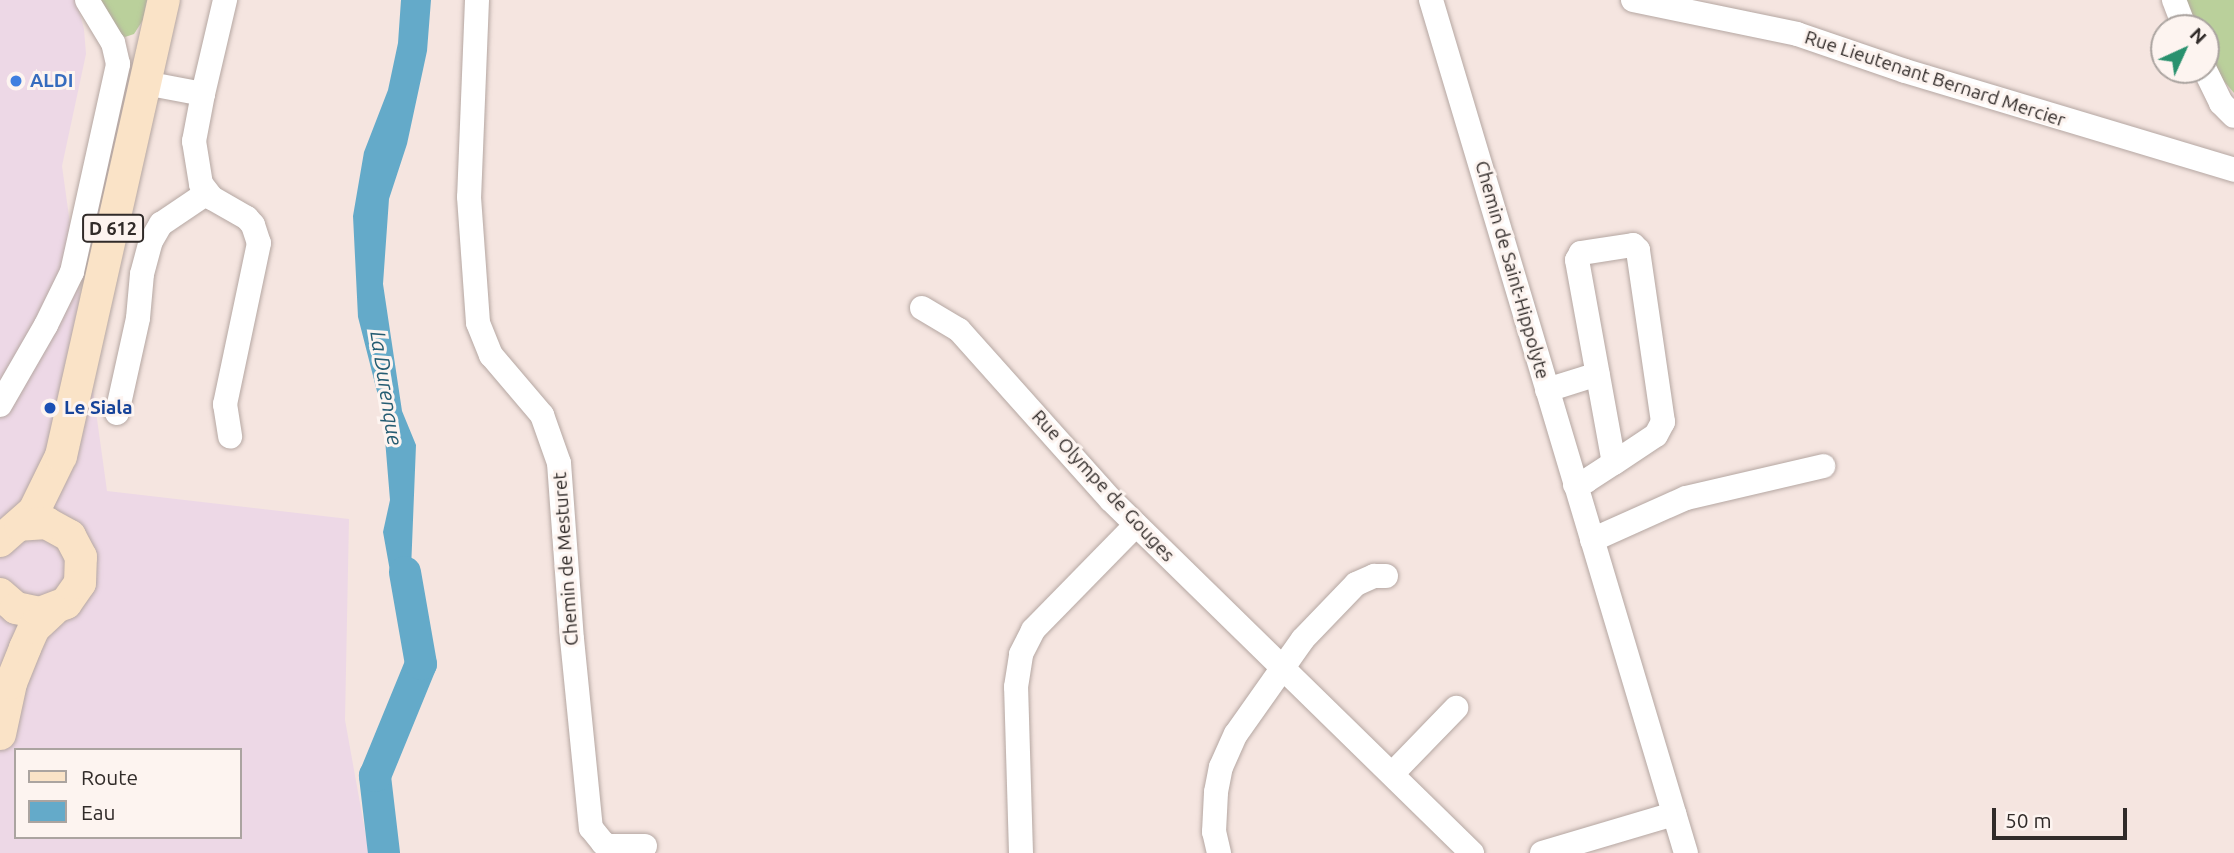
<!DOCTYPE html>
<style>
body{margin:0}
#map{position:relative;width:2234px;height:853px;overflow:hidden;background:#f5e5e0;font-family:Ubuntu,sans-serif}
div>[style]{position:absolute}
.commercial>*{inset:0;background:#edd8e6}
.green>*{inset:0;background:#bad09b}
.water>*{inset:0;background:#64aac9}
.river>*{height:32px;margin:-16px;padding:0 16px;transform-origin:16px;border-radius:16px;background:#64aac9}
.roads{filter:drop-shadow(0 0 2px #b5a7a2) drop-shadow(0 0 2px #b5a7a2)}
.minor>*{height:24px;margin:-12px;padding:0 12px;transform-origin:12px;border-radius:12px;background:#fff}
.major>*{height:32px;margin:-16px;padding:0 16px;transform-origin:16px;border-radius:16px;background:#fae3c7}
.dots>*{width:19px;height:19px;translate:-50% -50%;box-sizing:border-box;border:4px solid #fdf4f0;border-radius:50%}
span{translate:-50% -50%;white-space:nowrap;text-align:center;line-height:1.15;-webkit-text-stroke:6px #fdf4f0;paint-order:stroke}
.shield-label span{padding:2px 5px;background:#fdf4f0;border:2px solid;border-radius:5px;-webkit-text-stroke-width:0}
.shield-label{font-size:18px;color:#312b29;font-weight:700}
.street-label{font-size:19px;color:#312b29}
.shop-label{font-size:19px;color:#366cbe;font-weight:700}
.left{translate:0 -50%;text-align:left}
.transit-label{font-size:19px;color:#164399;font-weight:700}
.water-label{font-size:21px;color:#255c72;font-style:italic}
.legend{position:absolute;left:14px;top:748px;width:228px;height:91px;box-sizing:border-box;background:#fdf4f0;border:2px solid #aba4a0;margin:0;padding:9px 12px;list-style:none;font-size:21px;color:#312b29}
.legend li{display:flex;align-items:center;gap:14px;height:35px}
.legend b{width:35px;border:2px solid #aba4a0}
.north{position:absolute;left:2150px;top:14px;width:70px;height:70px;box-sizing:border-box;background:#fdf4f0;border:2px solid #aba4a0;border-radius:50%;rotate:45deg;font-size:19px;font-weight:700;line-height:28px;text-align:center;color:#312b29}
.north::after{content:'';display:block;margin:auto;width:24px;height:32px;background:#29916e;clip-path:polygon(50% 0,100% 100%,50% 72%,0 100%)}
.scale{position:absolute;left:1992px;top:808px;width:135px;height:32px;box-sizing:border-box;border:4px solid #312b29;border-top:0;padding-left:9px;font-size:21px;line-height:24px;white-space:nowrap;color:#312b29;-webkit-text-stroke:5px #fdf4f0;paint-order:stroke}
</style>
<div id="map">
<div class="commercial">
<div style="clip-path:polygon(evenodd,0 0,76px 0,84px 29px,86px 54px,62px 166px,107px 491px,349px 519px,345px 720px,369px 853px,0 853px,0 0,16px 750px,240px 750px,240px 837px,16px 837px,16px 750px)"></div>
</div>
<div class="green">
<div style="clip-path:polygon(97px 0,147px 0,143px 20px,134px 34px,125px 37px,118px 33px)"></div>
<div style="clip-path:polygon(2181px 0,2234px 0,2234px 93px,2223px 80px,2206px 48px,2206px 28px,2196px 28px)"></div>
</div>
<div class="water">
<div style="clip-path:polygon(401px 0,431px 0,427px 51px,407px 144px,389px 199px,383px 284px,402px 411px,416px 445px,411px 570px,417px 623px,390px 571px,383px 532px,390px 500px,383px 415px,358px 317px,353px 216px,364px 152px,388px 90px,398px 43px)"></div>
</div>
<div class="river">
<div style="left:384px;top:853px;width:78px;rotate:-96.7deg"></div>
<div style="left:375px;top:776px;width:121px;rotate:-67.7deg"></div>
<div style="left:421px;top:664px;width:93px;rotate:-99.9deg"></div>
</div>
<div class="roads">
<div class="minor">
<div style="left:477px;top:0;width:197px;rotate:92.3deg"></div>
<div style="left:469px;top:197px;width:126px;rotate:85.9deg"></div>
<div style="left:478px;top:323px;width:35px;rotate:68deg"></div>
<div style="left:491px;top:355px;width:79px;rotate:49.6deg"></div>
<div style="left:542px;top:415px;width:51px;rotate:70.5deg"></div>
<div style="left:559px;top:463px;width:176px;rotate:85.8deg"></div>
<div style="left:572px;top:639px;width:190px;rotate:84.3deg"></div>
<div style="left:591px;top:828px;width:19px;rotate:51deg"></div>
<div style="left:603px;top:843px;width:7px;rotate:27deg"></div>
<div style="left:609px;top:846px;width:36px"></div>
<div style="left:1431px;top:0;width:890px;rotate:73.36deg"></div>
<div style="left:1633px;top:0;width:167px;rotate:11.7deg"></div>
<div style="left:1797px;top:34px;width:114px;rotate:18.9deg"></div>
<div style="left:1905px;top:71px;width:344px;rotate:16.7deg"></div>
<div style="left:2174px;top:0;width:30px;rotate:69deg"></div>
<div style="left:2205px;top:70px;width:37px;rotate:64deg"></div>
<div style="left:2221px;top:103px;width:18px;rotate:45deg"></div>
<div style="left:145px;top:83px;width:59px;rotate:10.7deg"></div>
<div style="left:203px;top:94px;width:97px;rotate:-76.8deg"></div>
<div style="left:203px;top:94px;width:48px;rotate:100.8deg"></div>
<div style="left:194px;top:141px;width:44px;rotate:80.8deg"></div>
<div style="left:201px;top:184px;width:18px;rotate:52deg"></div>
<div style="left:212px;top:198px;width:40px;rotate:29.7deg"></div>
<div style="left:247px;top:218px;width:9px;rotate:49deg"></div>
<div style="left:253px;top:225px;width:19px;rotate:72deg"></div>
<div style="left:259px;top:243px;width:165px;rotate:101.9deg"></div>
<div style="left:225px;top:404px;width:33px;rotate:81deg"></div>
<div style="left:922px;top:308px;width:43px;rotate:30.7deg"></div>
<div style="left:959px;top:330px;width:228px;rotate:48.2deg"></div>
<div style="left:1111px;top:500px;width:505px;rotate:44.36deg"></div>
<div style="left:1547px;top:390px;width:53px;rotate:-17.4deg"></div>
<div style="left:0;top:405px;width:92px;rotate:-60.1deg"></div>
<div style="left:46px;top:325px;width:59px;rotate:-63.9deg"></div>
<div style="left:72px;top:272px;width:213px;rotate:-77.5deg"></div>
<div style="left:118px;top:64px;width:22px;rotate:-103deg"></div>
<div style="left:113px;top:43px;width:50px;rotate:-121.2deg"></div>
<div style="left:117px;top:413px;width:97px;rotate:-77.5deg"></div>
<div style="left:138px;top:318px;width:44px;rotate:-84.8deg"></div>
<div style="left:142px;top:274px;width:34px;rotate:-75deg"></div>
<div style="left:151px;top:241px;width:20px;rotate:-60deg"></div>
<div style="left:161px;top:224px;width:55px;rotate:-34deg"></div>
<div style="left:1575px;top:485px;width:12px;rotate:-20deg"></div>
<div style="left:1586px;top:481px;width:33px;rotate:-33deg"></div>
<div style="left:1614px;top:463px;width:50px;rotate:-33.7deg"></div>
<div style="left:1656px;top:435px;width:15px;rotate:-62deg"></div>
<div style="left:1663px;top:422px;width:174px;rotate:-98.3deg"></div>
<div style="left:1638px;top:250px;width:7px;rotate:-135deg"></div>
<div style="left:1633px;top:245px;width:53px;rotate:171.3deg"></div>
<div style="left:1581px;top:253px;width:8px;rotate:120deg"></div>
<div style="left:1577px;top:260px;width:206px;rotate:79.7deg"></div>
<div style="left:1592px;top:540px;width:103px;rotate:-24.1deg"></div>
<div style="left:1686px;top:498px;width:141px;rotate:-13.1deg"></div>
<div style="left:1393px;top:773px;width:91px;rotate:-45.9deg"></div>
<div style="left:1021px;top:853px;width:166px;rotate:-91.7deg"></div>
<div style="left:1016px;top:687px;width:33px;rotate:-81deg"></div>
<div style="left:1021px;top:654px;width:27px;rotate:-63deg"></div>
<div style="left:1033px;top:630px;width:147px;rotate:-45.6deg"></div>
<div style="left:1219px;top:853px;width:22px;rotate:-103deg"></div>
<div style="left:1214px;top:832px;width:40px;rotate:-87.1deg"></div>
<div style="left:1216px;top:792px;width:25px;rotate:-79deg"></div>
<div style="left:1221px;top:767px;width:36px;rotate:-66deg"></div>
<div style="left:1236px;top:734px;width:116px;rotate:-54.8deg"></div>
<div style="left:1303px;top:639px;width:76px;rotate:-46.1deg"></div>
<div style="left:1356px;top:584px;width:20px;rotate:-24deg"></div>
<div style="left:1374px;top:576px;width:12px"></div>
<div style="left:1542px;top:853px;width:138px;rotate:-16.5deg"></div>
</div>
<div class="major">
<div style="left:0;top:541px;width:45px;rotate:-41.4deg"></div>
<div style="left:34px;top:511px;width:61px;rotate:-63.9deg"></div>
<div style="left:61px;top:456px;width:467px;rotate:-77.3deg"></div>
<div style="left:0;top:594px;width:21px;rotate:41deg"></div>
<div style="left:16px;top:608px;width:25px;rotate:12deg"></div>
<div style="left:40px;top:613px;width:28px;rotate:-21deg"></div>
<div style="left:66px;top:603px;width:24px;rotate:-55deg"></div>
<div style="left:80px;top:583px;width:26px;rotate:-88deg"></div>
<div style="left:81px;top:557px;width:24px;rotate:-118deg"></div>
<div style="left:70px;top:536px;width:26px;rotate:-151deg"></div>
<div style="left:47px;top:523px;width:27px;rotate:176deg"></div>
<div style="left:0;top:734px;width:52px;rotate:-77.8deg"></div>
<div style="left:11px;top:683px;width:38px;rotate:-68deg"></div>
<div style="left:25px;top:648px;width:22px;rotate:-66deg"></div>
<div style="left:34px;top:628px;width:26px;rotate:-43deg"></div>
</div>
</div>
<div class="dots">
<div style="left:16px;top:81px;background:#3f7fe0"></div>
<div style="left:50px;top:408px;background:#1a4fb4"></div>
</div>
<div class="shield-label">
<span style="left:113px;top:228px">D 612</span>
</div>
<div class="street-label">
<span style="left:1935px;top:79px;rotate:18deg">Rue Lieutenant Bernard Mercier</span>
<span style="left:1512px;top:270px;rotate:74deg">Chemin de Saint-Hippolyte</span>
<span style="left:1103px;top:486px;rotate:47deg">Rue Olympe de Gouges</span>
<span style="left:566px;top:559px;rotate:-94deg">Chemin de Mesturet</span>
</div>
<div class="shop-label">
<span class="left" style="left:30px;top:81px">ALDI</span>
</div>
<div class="transit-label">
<span class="left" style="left:64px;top:408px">Le Siala</span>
</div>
<div class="water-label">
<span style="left:387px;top:388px;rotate:81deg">La Durenque</span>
</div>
<ul class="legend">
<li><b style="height:9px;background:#fae3c7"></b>Route</li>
<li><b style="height:19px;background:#64aac9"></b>Eau</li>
</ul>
<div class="north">N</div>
<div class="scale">50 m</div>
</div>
